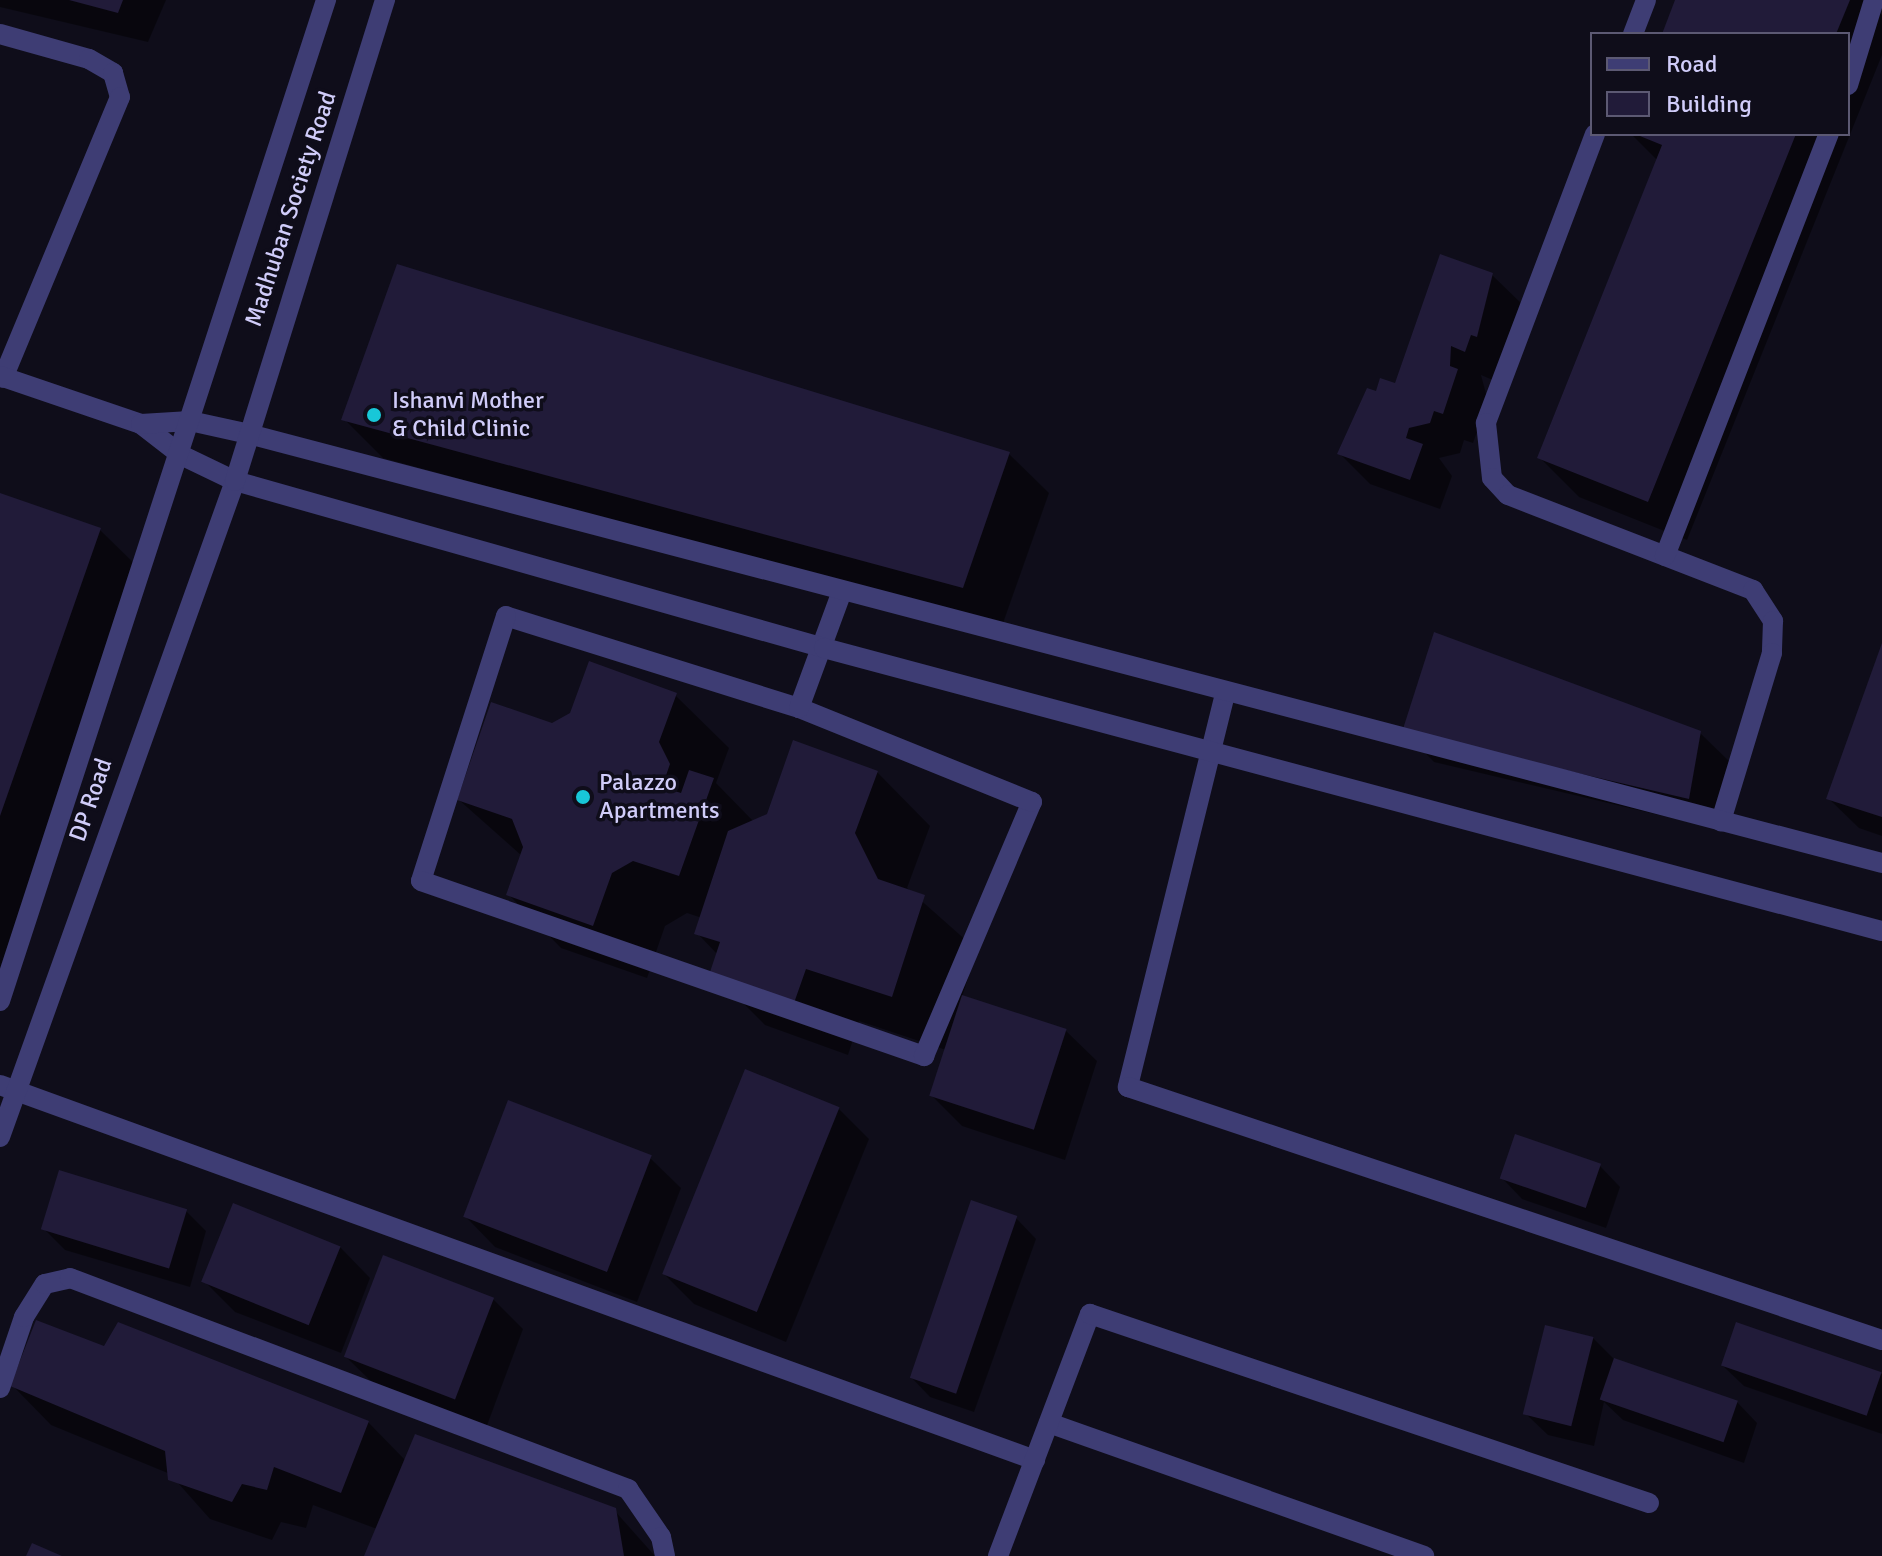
<!DOCTYPE html>
<style>
body{margin:0}
#map{position:relative;width:1882px;height:1556px;overflow:hidden;background:#0f0d1a;font-family:Signika,sans-serif}
div>[style]{position:absolute}
.shadow>*{inset:0;background:#0007}
.building>*{inset:0;background:#211b39;transform-origin:0 0}
.service>*{height:20px;margin:-10px;padding:0 10px;transform-origin:10px;border-radius:10px;background:#3e3d74}
.minor>*{height:20px;margin:-10px;padding:0 10px;transform-origin:10px;border-radius:10px;background:#3e3d74}
.tertiary>*{height:20px;margin:-10px;padding:0 10px;transform-origin:10px;border-radius:10px;background:#3e3d74}
.dots>*{width:22px;height:22px;translate:-50% -50%;box-sizing:border-box;border:4px solid #0f0d1a;border-radius:50%}
span{translate:-50% -50%;white-space:nowrap;text-align:center;line-height:1.15;-webkit-text-stroke:7px #0f0d1a;paint-order:stroke}
.street-label{font-size:24px;color:#d0ccf9}
.poi-label{font-size:24px;color:#d0ccf9}
.left{translate:0 -50%;text-align:left}
.legend{position:absolute;left:1590px;top:32px;width:260px;height:104px;box-sizing:border-box;background:#0f0d1a;border:2px solid #5c5973;margin:0;padding:10px 14px;list-style:none;font-size:24px;color:#d0ccf9}
.legend li{display:flex;align-items:center;gap:16px;height:40px}
.legend b{width:40px;border:2px solid #5c5973}
</style>
<div id="map">
<div class="shadow">
<div style="clip-path:polygon(0 0,166px 0,148px 42px,0 7px)"></div>
<div style="clip-path:polygon(1677px 0,1867px 0,1882px 15px,1882px 55px,1687px 540px,1579px 497px,1539px 457px,1658px 161px,1631px 134px,1848px 134px,1848px 34px,1664px 34px)"></div>
<div style="clip-path:polygon(1492px 275px,1523px 305px,1495px 381px,1481px 375px,1488px 401px,1473px 443px,1464px 440px,1460px 453px,1439px 458px,1452px 476px,1440px 509px,1370px 484px,1339px 453px,1377px 393px,1396px 386px)"></div>
<div style="clip-path:polygon(344px 419px,1009px 454px,1049px 493px,1002px 626px,383px 458px)"></div>
<div style="clip-path:polygon(0 495px,100px 530px,140px 569px,0 968px)"></div>
<div style="clip-path:polygon(1882px 648px,1882px 836px,1859px 828px,1828px 798px)"></div>
<div style="clip-path:polygon(675px 695px,729px 748px,716px 783px,754px 822px,877px 772px,930px 826px,907px 888px,977px 950px,962px 997px,1066px 1031px,1097px 1061px,1065px 1160px,962px 1126px,931px 1095px,946px 1050px,859px 1021px,848px 1055px,765px 1025px,712px 972px,718px 955px,697px 933px,702px 918px,687px 913px,665px 926px,647px 978px,561px 948px,508px 894px,522px 856px,459px 800px,552px 725px)"></div>
<div style="clip-path:polygon(1404px 731px,1700px 733px,1731px 763px,1719px 829px,1434px 762px)"></div>
<div style="clip-path:polygon(839px 1109px,869px 1139px,786px 1342px,694px 1304px,664px 1274px)"></div>
<div style="clip-path:polygon(650px 1158px,681px 1188px,637px 1302px,495px 1247px,465px 1216px)"></div>
<div style="clip-path:polygon(1600px 1166px,1620px 1187px,1606px 1228px,1522px 1199px,1502px 1178px)"></div>
<div style="clip-path:polygon(186px 1211px,206px 1231px,190px 1287px,65px 1250px,44px 1229px)"></div>
<div style="clip-path:polygon(1016px 1218px,1036px 1239px,974px 1412px,930px 1397px,910px 1376px)"></div>
<div style="clip-path:polygon(340px 1247px,370px 1278px,341px 1353px,235px 1312px,204px 1281px)"></div>
<div style="clip-path:polygon(493px 1299px,523px 1329px,486px 1428px,377px 1387px,346px 1357px)"></div>
<div style="clip-path:polygon(1593px 1338px,1615px 1360px,1737px 1402px,1757px 1423px,1744px 1463px,1623px 1420px,1604px 1402px,1594px 1446px,1548px 1435px,1527px 1415px)"></div>
<div style="clip-path:polygon(105px 1349px,368px 1422px,406px 1461px,614px 1510px,655px 1556px,366px 1556px,377px 1529px,313px 1505px,306px 1528px,281px 1522px,272px 1540px,210px 1519px,170px 1474px,51px 1425px,12px 1385px)"></div>
<div style="clip-path:polygon(1723px 1366px,1882px 1374px,1882px 1434px,1744px 1386px)"></div>
</div>
<div class="building">
<div style="clip-path:polygon(69px 0,123px 0,118px 13px)"></div>
<div style="clip-path:polygon(1675px 0,1850px 0,1836px 34px,1662px 34px)"></div>
<div style="clip-path:polygon(1635px 134px,1796px 134px,1648px 502px,1537px 458px,1662px 145px)"></div>
<div style="clip-path:polygon(1440px 254px,1493px 273px,1477px 337px,1471px 335px,1465px 352px,1451px 346px,1450px 366px,1458px 369px,1443px 414px,1434px 411px,1430px 423px,1409px 428px,1406px 438px,1423px 444px,1410px 480px,1337px 454px,1367px 388px,1376px 391px,1380px 378px,1395px 383px)"></div>
<div style="clip-path:polygon(397px 264px,1010px 452px,963px 588px,341px 420px)"></div>
<div style="clip-path:polygon(0 493px,101px 528px,0 816px)"></div>
<div style="clip-path:polygon(1434px 632px,1701px 731px,1689px 799px,1402px 732px)"></div>
<div style="clip-path:polygon(1882px 643px,1882px 817px,1826px 799px)"></div>
<div style="clip-path:polygon(589px 661px,677px 693px,659px 742px,670px 764px,662px 787px,681px 793px,689px 770px,714px 778px,679px 876px,633px 861px,612px 873px,593px 926px,506px 895px,523px 847px,512px 819px,457px 800px,491px 702px,552px 723px,570px 713px)"></div>
<div style="clip-path:polygon(793px 740px,878px 771px,855px 833px,878px 879px,925px 895px,892px 997px,806px 969px,794px 1003px,710px 972px,720px 942px,694px 934px,728px 831px,767px 814px)"></div>
<div style="left:962px;top:995px;width:110px;height:106px;rotate:18deg"></div>
<div style="left:745px;top:1069px;width:102px;height:221px;rotate:22deg"></div>
<div style="left:508px;top:1100px;width:154px;height:125px;rotate:21deg"></div>
<div style="left:1515px;top:1134px;width:91px;height:47px;rotate:19deg"></div>
<div style="left:59px;top:1170px;width:134px;height:62px;rotate:17deg"></div>
<div style="left:971px;top:1200px;width:49px;height:188px;rotate:19deg"></div>
<div style="left:233px;top:1203px;width:116px;height:85px;rotate:22deg"></div>
<div style="left:383px;top:1255px;width:119px;height:109px;rotate:21deg"></div>
<div style="clip-path:polygon(36px 1320px,104px 1346px,118px 1322px,369px 1421px,341px 1493px,274px 1467px,267px 1490px,242px 1484px,232px 1502px,168px 1480px,165px 1451px,10px 1386px)"></div>
<div style="left:1736px;top:1322px;width:154px;height:46px;rotate:19deg"></div>
<div style="left:1545px;top:1325px;width:50px;height:92px;rotate:14deg"></div>
<div style="left:1614px;top:1358px;width:131px;height:44px;rotate:19deg"></div>
<div style="clip-path:polygon(415px 1434px,616px 1508px,624px 1556px,364px 1556px)"></div>
<div style="clip-path:polygon(32px 1543px,62px 1556px,26px 1556px)"></div>
</div>
<div class="service">
<div style="left:0;top:34px;width:92px;rotate:15.7deg"></div>
<div style="left:89px;top:59px;width:28px;rotate:30deg"></div>
<div style="left:113px;top:73px;width:25px;rotate:74deg"></div>
<div style="left:120px;top:97px;width:304px;rotate:112.6deg"></div>
<div style="left:799px;top:708px;width:307px;rotate:-162.6deg"></div>
<div style="left:506px;top:616px;width:278px;rotate:107.8deg"></div>
<div style="left:421px;top:881px;width:533px;rotate:19.18deg"></div>
<div style="left:924px;top:1056px;width:276px;rotate:-67deg"></div>
<div style="left:1032px;top:802px;width:251px;rotate:-158deg"></div>
<div style="left:799px;top:708px;width:125px;rotate:-69.8deg"></div>
</div>
<div class="minor">
<div style="left:1633px;top:34px;width:36px;rotate:-69deg"></div>
<div style="left:1848px;top:85px;width:89px;rotate:-73deg"></div>
<div style="left:1595px;top:134px;width:309px;rotate:110.7deg"></div>
<div style="left:1486px;top:423px;width:55px;rotate:83.8deg"></div>
<div style="left:1492px;top:478px;width:23px;rotate:47deg"></div>
<div style="left:1508px;top:495px;width:263px;rotate:21.2deg"></div>
<div style="left:1753px;top:590px;width:37px;rotate:57deg"></div>
<div style="left:1773px;top:621px;width:32px;rotate:92deg"></div>
<div style="left:1772px;top:653px;width:176px;rotate:106.9deg"></div>
<div style="left:1665px;top:556px;width:453px;rotate:-68.8deg"></div>
<div style="left:1225px;top:694px;width:405px;rotate:103.9deg"></div>
<div style="left:1128px;top:1087px;width:795px;rotate:18.55deg"></div>
<div style="left:0;top:1085px;width:1101px;rotate:19.92deg"></div>
<div style="left:0;top:1388px;width:75px;rotate:-71.3deg"></div>
<div style="left:24px;top:1317px;width:39px;rotate:-58deg"></div>
<div style="left:45px;top:1284px;width:26px;rotate:-13deg"></div>
<div style="left:70px;top:1278px;width:597px;rotate:20.71deg"></div>
<div style="left:628px;top:1489px;width:58px;rotate:55.5deg"></div>
<div style="left:661px;top:1537px;width:19px;rotate:78deg"></div>
<div style="left:1049px;top:1423px;width:398px;rotate:19.5deg"></div>
<div style="left:998px;top:1556px;width:259px;rotate:-69.2deg"></div>
<div style="left:1090px;top:1314px;width:590px;rotate:18.68deg"></div>
</div>
<div class="tertiary">
<div style="left:0;top:376px;width:149px;rotate:18.8deg"></div>
<div style="left:141px;top:424px;width:51px;rotate:37.8deg"></div>
<div style="left:181px;top:455px;width:60px;rotate:25.7deg"></div>
<div style="left:235px;top:481px;width:612px;rotate:15.83deg"></div>
<div style="left:824px;top:648px;width:1095px;rotate:14.98deg"></div>
<div style="left:141px;top:424px;width:49px;rotate:-3.5deg"></div>
<div style="left:190px;top:421px;width:60px;rotate:12.4deg"></div>
<div style="left:249px;top:434px;width:1688px;rotate:14.72deg"></div>
<div style="left:0;top:1001px;width:1053px;rotate:-71.96deg"></div>
<div style="left:0;top:1137px;width:697px;rotate:-70.29deg"></div>
<div style="left:235px;top:481px;width:504px;rotate:-72.68deg"></div>
</div>
<div class="dots">
<div style="left:374px;top:415px;background:#18c7d8"></div>
<div style="left:583px;top:797px;background:#18c7d8"></div>
</div>
<div class="street-label">
<span style="left:291px;top:209px;rotate:-72deg">Madhuban Society Road</span>
<span style="left:91px;top:800px;rotate:-71deg">DP Road</span>
</div>
<div class="poi-label">
<span class="left" style="left:392px;top:415px">Ishanvi Mother<br>&amp; Child Clinic</span>
<span class="left" style="left:599px;top:797px">Palazzo<br>Apartments</span>
</div>
<ul class="legend">
<li><b style="height:10px;background:#3e3d74"></b>Road</li>
<li><b style="height:22px;background:#211b39"></b>Building</li>
</ul>
</div>
